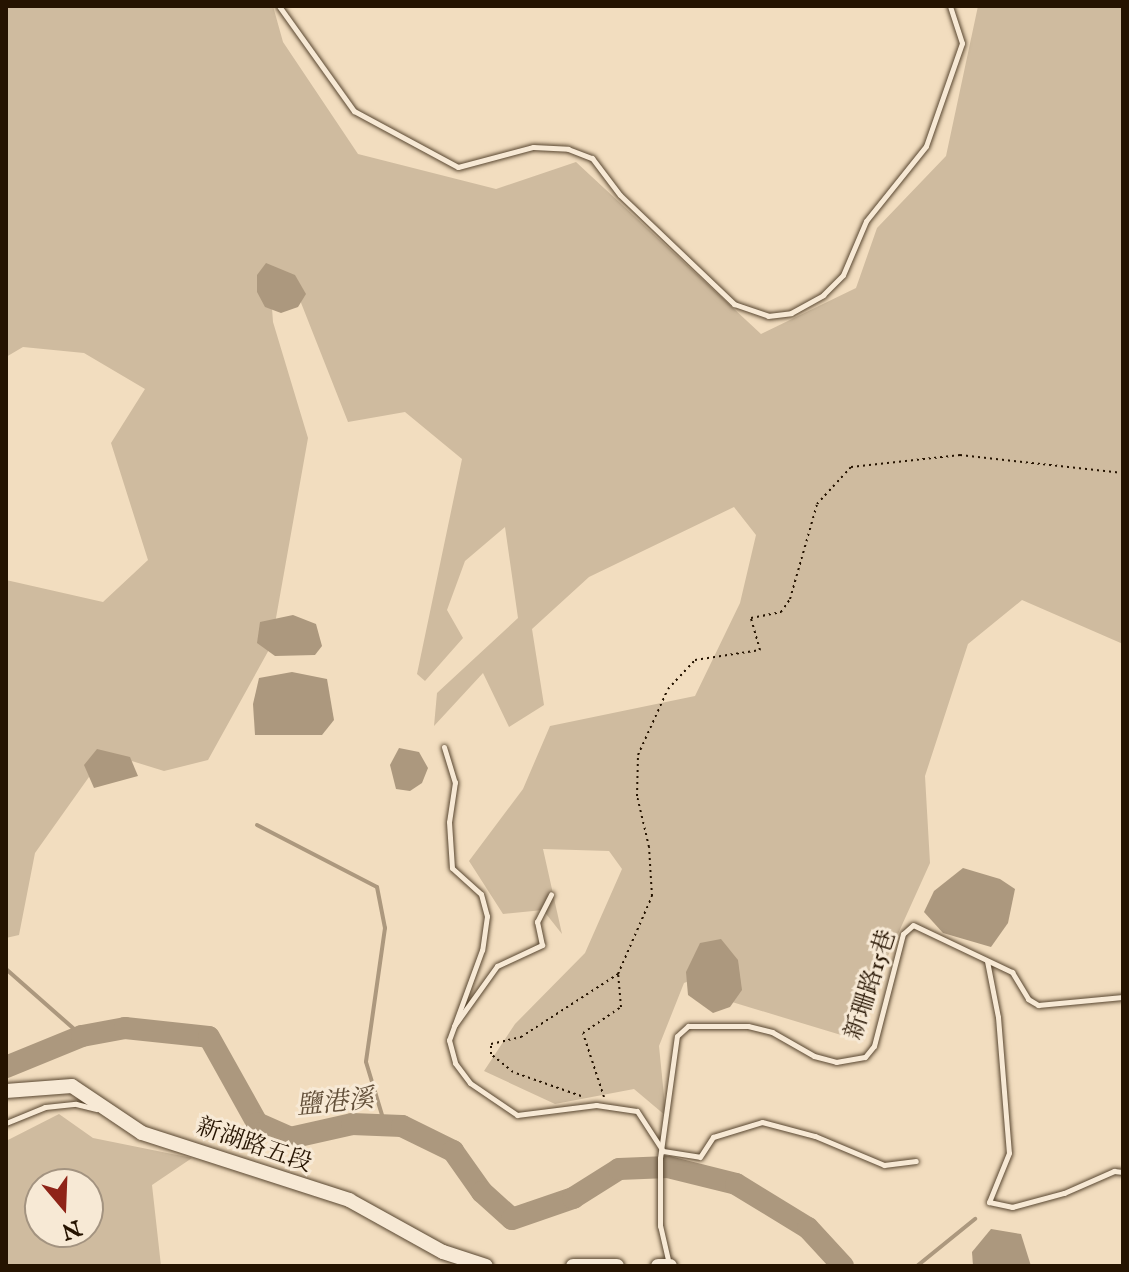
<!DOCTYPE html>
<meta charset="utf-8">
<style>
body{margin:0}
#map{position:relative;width:1129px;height:1272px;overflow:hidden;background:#f2ddbf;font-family:"IM FELL English","Noto Serif TC",serif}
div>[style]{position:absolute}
.green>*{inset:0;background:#cfbb9f}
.water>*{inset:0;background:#ac987e}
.stream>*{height:4px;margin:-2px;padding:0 2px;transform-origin:2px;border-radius:2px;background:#ac987e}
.river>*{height:22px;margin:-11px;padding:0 11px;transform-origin:11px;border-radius:11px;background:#ac987e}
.path>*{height:2px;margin-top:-1px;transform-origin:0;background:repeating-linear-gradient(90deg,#251300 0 2px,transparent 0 6px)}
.roads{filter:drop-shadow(0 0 2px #584630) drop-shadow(0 0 2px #584630)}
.lane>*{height:5px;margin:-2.5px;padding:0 2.5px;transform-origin:2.5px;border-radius:2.5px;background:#f7e9d5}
.secondary>*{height:14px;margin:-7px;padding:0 7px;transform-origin:7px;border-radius:7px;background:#f7e9d5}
span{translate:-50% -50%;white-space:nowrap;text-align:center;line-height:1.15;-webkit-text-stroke:6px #f7e9d5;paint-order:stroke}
.street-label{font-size:24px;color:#251300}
.water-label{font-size:26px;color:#624f39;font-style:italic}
.frame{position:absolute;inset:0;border:8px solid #251300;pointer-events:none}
.north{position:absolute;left:24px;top:1168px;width:80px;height:80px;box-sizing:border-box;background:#f7e9d5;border:2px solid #a39380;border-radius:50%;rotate:161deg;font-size:22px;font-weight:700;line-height:32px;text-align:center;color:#251300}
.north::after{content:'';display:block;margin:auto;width:28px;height:36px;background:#8f2418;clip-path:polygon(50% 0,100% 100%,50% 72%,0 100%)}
</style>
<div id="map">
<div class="green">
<div style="clip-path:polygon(6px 6px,273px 6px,283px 42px,358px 154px,496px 189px,576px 162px,761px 334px,856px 288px,877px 228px,946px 156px,978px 6px,1123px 6px,1123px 644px,1022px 600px,968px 644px,925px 776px,930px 863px,851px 1038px,732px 1002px,717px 970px,684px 983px,659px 1046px,666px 1116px,634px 1089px,555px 1104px,484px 1071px,515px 1024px,585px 953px,622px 869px,609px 851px,543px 849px,562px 934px,543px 910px,503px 914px,469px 861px,523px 789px,550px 726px,695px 696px,740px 603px,756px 535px,734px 507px,589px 577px,532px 629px,544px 705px,509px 727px,483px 673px,434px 726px,437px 693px,518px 618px,505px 527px,465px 561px,447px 610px,463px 638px,425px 681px,417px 674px,462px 459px,405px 412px,348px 422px,294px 285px,270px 280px,273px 322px,308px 438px,271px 646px,208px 760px,164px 771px,106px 753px,35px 853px,19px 935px,6px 938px,6px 580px,103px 602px,148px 560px,111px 443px,145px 389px,84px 353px,23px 347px,6px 357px)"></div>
<div style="clip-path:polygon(evenodd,59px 1114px,93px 1138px,192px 1158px,152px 1185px,161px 1266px,6px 1266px,6px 1141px,59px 1114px,40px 1184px,88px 1184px,88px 1232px,40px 1232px,40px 1184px)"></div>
</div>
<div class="water">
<div style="clip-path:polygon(266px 263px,295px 275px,306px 294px,298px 307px,281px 313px,265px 307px,257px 292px,257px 275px)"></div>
<div style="clip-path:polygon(293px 615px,316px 624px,322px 646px,315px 655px,275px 656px,257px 643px,260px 622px)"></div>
<div style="clip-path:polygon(292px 672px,327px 679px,334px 720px,322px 735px,255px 735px,253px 704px,259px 678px)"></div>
<div style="clip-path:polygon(399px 748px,419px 752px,428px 768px,422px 783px,410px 791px,396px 789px,390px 765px)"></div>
<div style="clip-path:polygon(97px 749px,130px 757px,138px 776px,94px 788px,84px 765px)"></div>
<div style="clip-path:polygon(963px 868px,1000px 879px,1015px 889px,1008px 923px,991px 947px,943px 933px,924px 912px,934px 891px)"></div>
<div style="clip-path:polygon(721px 939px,738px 960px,742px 990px,730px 1007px,713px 1013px,688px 995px,686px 972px,700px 943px)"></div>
<div style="clip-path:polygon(991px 1229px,1021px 1234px,1031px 1266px,973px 1266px,972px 1252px)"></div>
</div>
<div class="stream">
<div style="left:257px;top:825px;width:135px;rotate:27.3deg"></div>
<div style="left:377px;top:887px;width:42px;rotate:79deg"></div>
<div style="left:385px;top:928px;width:135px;rotate:98.1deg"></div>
<div style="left:366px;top:1062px;width:66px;rotate:73.2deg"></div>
<div style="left:6px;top:969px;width:101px;rotate:41.4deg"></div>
<div style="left:917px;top:1266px;width:75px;rotate:-39deg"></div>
</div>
<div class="river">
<div style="left:6px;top:1067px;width:82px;rotate:-22.2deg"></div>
<div style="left:82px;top:1036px;width:44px;rotate:-10.5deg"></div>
<div style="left:125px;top:1028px;width:84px;rotate:6.1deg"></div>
<div style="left:209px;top:1037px;width:98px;rotate:60.8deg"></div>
<div style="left:257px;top:1123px;width:36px;rotate:24deg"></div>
<div style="left:290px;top:1138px;width:64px;rotate:-12.7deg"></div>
<div style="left:352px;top:1124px;width:50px;rotate:2.3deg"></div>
<div style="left:402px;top:1126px;width:57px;rotate:26.1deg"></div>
<div style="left:453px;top:1151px;width:50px;rotate:54.7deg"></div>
<div style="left:482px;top:1192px;width:40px;rotate:42deg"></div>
<div style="left:512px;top:1219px;width:65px;rotate:-19deg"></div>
<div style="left:573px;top:1198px;width:54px;rotate:-32.2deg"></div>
<div style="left:619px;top:1169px;width:49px;rotate:-2.3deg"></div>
<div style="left:668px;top:1167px;width:70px;rotate:14deg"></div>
<div style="left:736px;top:1184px;width:84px;rotate:31.4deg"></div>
<div style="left:808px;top:1228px;width:52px;rotate:47.4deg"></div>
</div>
<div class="path">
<div style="left:581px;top:1096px;width:72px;rotate:-160.6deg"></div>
<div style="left:513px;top:1072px;width:28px;rotate:-141deg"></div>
<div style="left:491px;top:1054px;width:10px;rotate:-90deg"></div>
<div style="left:491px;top:1044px;width:31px;rotate:-13deg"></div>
<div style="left:521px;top:1037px;width:116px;rotate:-33deg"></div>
<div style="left:618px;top:974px;width:85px;rotate:-66.4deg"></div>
<div style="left:652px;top:896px;width:49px;rotate:-93.5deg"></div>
<div style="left:649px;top:847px;width:52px;rotate:-103.2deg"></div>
<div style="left:637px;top:796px;width:41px;rotate:-88.6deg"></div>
<div style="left:638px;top:755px;width:72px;rotate:-65.6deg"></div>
<div style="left:668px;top:689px;width:40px;rotate:-47deg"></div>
<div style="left:695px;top:660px;width:66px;rotate:-8.7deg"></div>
<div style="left:760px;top:650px;width:33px;rotate:-106deg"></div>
<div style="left:751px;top:618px;width:31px;rotate:-11deg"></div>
<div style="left:781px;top:612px;width:16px;rotate:-55deg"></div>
<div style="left:790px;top:599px;width:99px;rotate:-74.1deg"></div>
<div style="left:817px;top:504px;width:50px;rotate:-47.4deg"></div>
<div style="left:851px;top:467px;width:110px;rotate:-6.3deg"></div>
<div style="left:960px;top:455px;width:164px;rotate:6.3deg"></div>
<div style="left:604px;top:1097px;width:67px;rotate:-108.2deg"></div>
<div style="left:583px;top:1033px;width:46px;rotate:-34.4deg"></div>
<div style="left:621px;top:1007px;width:32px;rotate:-95deg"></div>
</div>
<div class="roads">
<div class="lane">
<div style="left:279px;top:6px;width:129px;rotate:54.5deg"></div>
<div style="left:354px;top:111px;width:118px;rotate:28.3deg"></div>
<div style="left:458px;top:167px;width:78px;rotate:-14.9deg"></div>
<div style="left:533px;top:147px;width:35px;rotate:3deg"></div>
<div style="left:568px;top:149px;width:26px;rotate:21deg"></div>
<div style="left:592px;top:158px;width:46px;rotate:52.9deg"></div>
<div style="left:620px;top:195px;width:158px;rotate:43.7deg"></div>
<div style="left:734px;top:304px;width:36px;rotate:19deg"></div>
<div style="left:768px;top:316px;width:23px;rotate:-7deg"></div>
<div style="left:791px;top:313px;width:37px;rotate:-29deg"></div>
<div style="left:823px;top:295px;width:28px;rotate:-45deg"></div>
<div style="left:843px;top:275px;width:59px;rotate:-66.9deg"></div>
<div style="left:866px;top:221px;width:96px;rotate:-51.3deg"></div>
<div style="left:926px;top:146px;width:109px;rotate:-70.7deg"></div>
<div style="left:962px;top:43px;width:39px;rotate:-108deg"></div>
<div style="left:444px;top:747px;width:37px;rotate:73deg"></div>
<div style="left:455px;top:782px;width:40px;rotate:98.5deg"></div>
<div style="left:449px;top:822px;width:46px;rotate:86.3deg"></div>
<div style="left:452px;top:868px;width:39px;rotate:42deg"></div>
<div style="left:481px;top:894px;width:23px;rotate:75deg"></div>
<div style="left:487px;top:916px;width:34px;rotate:98deg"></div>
<div style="left:482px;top:950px;width:96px;rotate:110.1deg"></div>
<div style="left:449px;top:1040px;width:24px;rotate:75deg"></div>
<div style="left:455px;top:1063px;width:25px;rotate:53deg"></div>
<div style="left:470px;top:1083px;width:57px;rotate:34.2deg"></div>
<div style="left:517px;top:1115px;width:80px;rotate:-7.2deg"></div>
<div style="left:596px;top:1105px;width:41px;rotate:8.3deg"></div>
<div style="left:637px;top:1111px;width:48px;rotate:57deg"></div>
<div style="left:663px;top:1151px;width:37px;rotate:9deg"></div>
<div style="left:700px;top:1157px;width:24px;rotate:-57deg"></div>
<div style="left:713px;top:1137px;width:51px;rotate:-17deg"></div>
<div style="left:762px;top:1122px;width:55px;rotate:14.8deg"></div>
<div style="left:815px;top:1136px;width:75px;rotate:22.8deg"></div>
<div style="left:884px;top:1165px;width:32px;rotate:-7deg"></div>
<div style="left:987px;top:961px;width:57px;rotate:78.9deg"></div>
<div style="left:998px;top:1017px;width:136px;rotate:85.4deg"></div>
<div style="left:1009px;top:1153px;width:53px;rotate:112.2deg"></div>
<div style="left:989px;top:1202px;width:24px;rotate:12deg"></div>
<div style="left:1012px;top:1207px;width:54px;rotate:-15.1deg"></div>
<div style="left:1064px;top:1193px;width:55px;rotate:-23.7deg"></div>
<div style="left:1114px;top:1171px;width:9px;rotate:6deg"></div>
<div style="left:454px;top:1026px;width:74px;rotate:-54.4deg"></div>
<div style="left:497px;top:966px;width:50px;rotate:-25deg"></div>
<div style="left:542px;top:945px;width:24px;rotate:-102deg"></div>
<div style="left:537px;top:922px;width:31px;rotate:-63deg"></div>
<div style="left:6px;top:1123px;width:42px;rotate:-22.3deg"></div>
<div style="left:45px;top:1107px;width:31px;rotate:-6deg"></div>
<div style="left:76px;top:1104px;width:21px;rotate:14deg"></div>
<div style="left:669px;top:1264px;width:39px;rotate:-103deg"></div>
<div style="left:660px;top:1226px;width:68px;rotate:-90deg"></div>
<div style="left:660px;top:1158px;width:123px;rotate:-82.1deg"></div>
<div style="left:677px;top:1036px;width:15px;rotate:-42deg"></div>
<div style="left:688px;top:1026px;width:60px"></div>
<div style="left:748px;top:1026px;width:25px;rotate:14deg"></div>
<div style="left:772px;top:1032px;width:48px;rotate:29.7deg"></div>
<div style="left:814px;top:1056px;width:23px;rotate:15deg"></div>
<div style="left:836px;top:1062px;width:29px;rotate:-10deg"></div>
<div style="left:865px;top:1057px;width:14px;rotate:-51deg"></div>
<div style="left:874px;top:1046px;width:116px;rotate:-75.5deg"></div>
<div style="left:903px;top:934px;width:13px;rotate:-42deg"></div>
<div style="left:913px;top:925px;width:110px;rotate:25.4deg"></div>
<div style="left:1012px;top:972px;width:31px;rotate:59deg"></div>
<div style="left:1028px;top:999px;width:12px;rotate:31deg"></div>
<div style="left:1038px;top:1005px;width:85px;rotate:-5.4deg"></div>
</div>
<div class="secondary">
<div style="left:6px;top:1091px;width:66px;rotate:-4.3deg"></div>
<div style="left:72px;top:1086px;width:84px;rotate:33.9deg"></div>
<div style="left:142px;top:1133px;width:218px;rotate:17.9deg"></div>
<div style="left:349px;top:1200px;width:107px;rotate:29deg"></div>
<div style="left:443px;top:1252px;width:45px;rotate:18deg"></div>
<div style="left:573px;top:1266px;width:44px"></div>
<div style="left:658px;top:1266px;width:12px"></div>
</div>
</div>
<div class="street-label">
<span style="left:871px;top:985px;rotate:-72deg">新珊路15巷</span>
<span style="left:254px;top:1146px;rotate:19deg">新湖路五段</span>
</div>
<div class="water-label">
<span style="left:335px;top:1103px;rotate:-6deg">鹽港溪</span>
</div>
<div class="frame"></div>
<div class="north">N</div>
</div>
